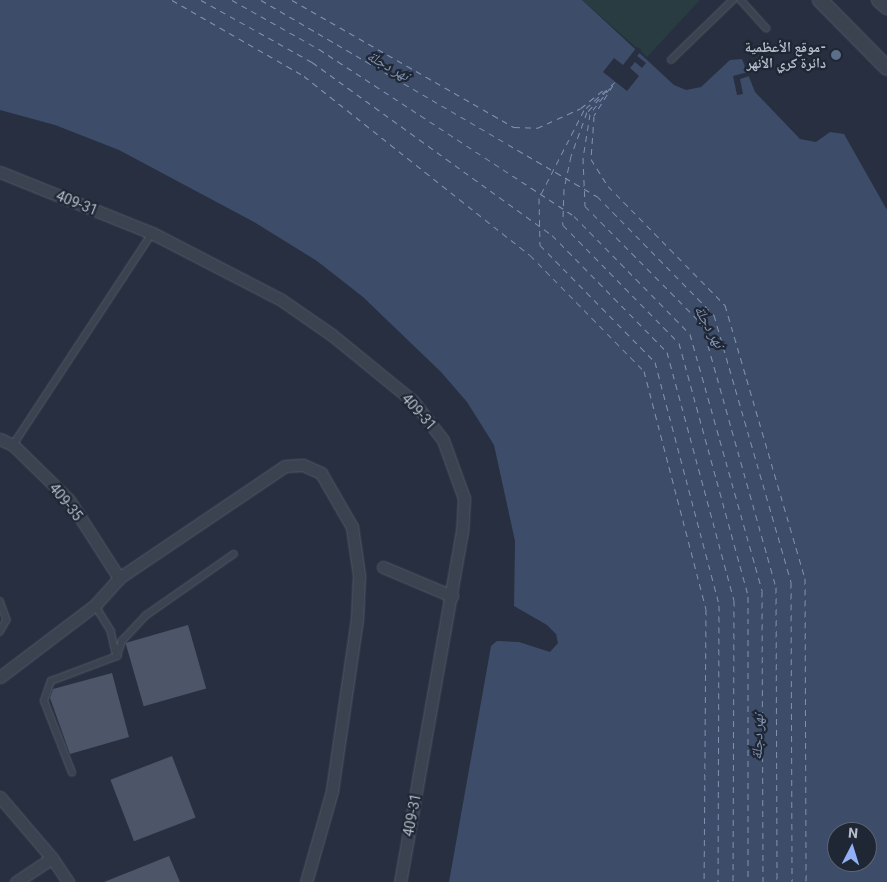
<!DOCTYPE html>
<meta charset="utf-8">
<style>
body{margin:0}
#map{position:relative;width:887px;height:882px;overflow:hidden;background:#272f40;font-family:Roboto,"Noto Naskh Arabic",sans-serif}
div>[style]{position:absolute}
.green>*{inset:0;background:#293c41}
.water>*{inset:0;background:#3d4c68}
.pier>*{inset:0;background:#272f40}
.ferry>*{height:1px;margin-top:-0.5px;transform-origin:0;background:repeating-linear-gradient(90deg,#8091b1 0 6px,transparent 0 11px)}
.building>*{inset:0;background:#4d5669;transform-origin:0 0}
.roads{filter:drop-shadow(0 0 1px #535a67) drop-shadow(0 0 1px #535a67)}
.service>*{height:5.5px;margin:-2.75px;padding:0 2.75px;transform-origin:2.75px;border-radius:2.75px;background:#3b4250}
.minor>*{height:11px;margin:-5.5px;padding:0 5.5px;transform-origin:5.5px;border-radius:5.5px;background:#3b4250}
.tertiary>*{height:14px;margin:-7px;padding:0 7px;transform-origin:7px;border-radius:7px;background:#3b4250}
.dots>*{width:14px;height:14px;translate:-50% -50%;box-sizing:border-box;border:2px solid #1f2735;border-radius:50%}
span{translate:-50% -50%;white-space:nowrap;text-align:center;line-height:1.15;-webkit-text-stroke:4.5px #1f2735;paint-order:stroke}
.poi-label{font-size:14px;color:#b7bdca;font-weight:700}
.right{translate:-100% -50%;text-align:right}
.street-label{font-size:14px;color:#b7bdca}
.water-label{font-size:15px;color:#8091b1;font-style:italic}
.north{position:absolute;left:827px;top:822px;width:50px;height:50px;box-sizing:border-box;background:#1f2735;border:1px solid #5c6371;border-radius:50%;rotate:5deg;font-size:14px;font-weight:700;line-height:20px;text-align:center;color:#b7bdca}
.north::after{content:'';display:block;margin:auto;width:18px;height:22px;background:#92b0f5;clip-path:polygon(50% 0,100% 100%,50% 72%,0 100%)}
</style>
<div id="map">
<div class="green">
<div style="clip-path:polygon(582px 0,700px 0,647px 57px)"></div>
</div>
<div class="water">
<div style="clip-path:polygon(evenodd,0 0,582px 0,674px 85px,686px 90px,701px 87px,730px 60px,742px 59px,755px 92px,800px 139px,816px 142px,830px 132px,844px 134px,887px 210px,887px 882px,449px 882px,491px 646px,497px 641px,519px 642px,550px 652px,558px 643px,556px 634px,547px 625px,514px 606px,515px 541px,494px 445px,467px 402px,441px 372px,363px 297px,317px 261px,254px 222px,119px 150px,55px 125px,0 110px,0 0,837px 832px,867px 832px,867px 862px,837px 862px,837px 832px)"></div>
</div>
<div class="pier">
<div style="clip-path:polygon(637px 47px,642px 50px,637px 56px,646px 63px,642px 68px,635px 62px,630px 68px,639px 76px,627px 91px,603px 72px,614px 58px,623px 65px)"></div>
<div style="clip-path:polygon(748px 72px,749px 76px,740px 79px,743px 94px,737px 95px,733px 76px)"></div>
</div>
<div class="ferry">
<div style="left:172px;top:0;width:152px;rotate:29.9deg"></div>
<div style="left:304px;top:76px;width:288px;rotate:38.4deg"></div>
<div style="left:530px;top:255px;width:163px;rotate:45.5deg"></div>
<div style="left:644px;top:371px;width:246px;rotate:75.4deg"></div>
<div style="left:706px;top:609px;width:273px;rotate:90.4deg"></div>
<div style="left:201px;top:0;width:127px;rotate:29.2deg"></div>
<div style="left:312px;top:62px;width:296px;rotate:35.8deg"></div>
<div style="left:552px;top:235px;width:164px;rotate:45.5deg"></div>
<div style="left:667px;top:352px;width:257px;rotate:74.9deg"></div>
<div style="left:734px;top:600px;width:282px;rotate:90.2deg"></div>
<div style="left:232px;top:0;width:100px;rotate:29.4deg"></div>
<div style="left:319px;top:49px;width:305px;rotate:33.2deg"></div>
<div style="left:574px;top:216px;width:165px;rotate:45.5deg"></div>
<div style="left:690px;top:334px;width:267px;rotate:74.3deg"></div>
<div style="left:762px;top:591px;width:291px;rotate:89.8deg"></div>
<div style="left:261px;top:0;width:389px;rotate:30.3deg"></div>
<div style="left:597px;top:196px;width:167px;rotate:45.5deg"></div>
<div style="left:714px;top:315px;width:278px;rotate:73.9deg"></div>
<div style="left:791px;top:582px;width:300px;rotate:89.8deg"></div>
<div style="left:292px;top:0;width:256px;rotate:29.8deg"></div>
<div style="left:514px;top:127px;width:23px;rotate:2deg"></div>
<div style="left:537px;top:128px;width:48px;rotate:-24.4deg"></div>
<div style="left:581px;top:108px;width:32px;rotate:-39deg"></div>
<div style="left:615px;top:82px;width:42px;rotate:137.9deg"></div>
<div style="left:584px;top:110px;width:99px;rotate:117.1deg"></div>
<div style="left:539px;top:198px;width:47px;rotate:88.8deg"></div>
<div style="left:540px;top:245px;width:164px;rotate:45.5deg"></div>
<div style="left:655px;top:362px;width:251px;rotate:75.2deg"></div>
<div style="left:719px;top:605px;width:277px;rotate:90.2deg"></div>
<div style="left:613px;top:85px;width:36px;rotate:122deg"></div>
<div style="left:594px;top:116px;width:43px;rotate:94deg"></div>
<div style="left:591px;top:159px;width:32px;rotate:58deg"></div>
<div style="left:608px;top:186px;width:167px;rotate:45.5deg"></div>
<div style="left:725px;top:305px;width:284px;rotate:73.7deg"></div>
<div style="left:805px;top:578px;width:304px;rotate:89.8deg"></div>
<div style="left:610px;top:88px;width:33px;rotate:128deg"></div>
<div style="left:590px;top:114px;width:45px;rotate:99deg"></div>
<div style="left:583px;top:158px;width:48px;rotate:87.6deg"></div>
<div style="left:585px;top:206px;width:166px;rotate:45.2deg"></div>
<div style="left:702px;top:324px;width:273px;rotate:74.3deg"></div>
<div style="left:776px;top:587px;width:295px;rotate:89.8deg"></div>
<div style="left:607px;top:90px;width:30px;rotate:132deg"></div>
<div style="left:587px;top:112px;width:47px;rotate:110deg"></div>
<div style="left:571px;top:156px;width:34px;rotate:102deg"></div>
<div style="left:564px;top:189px;width:36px;rotate:92deg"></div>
<div style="left:563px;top:225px;width:165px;rotate:45.5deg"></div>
<div style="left:679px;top:343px;width:262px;rotate:74.7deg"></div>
<div style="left:748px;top:596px;width:286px;rotate:90deg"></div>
</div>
<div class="building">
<div style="left:188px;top:625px;width:66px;height:65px;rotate:74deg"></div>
<div style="clip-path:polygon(112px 673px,129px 737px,70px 754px,50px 698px,53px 689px)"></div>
<div style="left:172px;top:756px;width:66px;height:66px;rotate:69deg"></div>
<div style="clip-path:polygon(169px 856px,180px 882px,104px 882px)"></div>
</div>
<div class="roads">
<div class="service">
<div style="left:741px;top:0;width:38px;rotate:48deg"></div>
<div style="left:671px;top:60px;width:86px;rotate:-44.1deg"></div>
<div style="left:13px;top:445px;width:254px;rotate:-56.7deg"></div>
<div style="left:0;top:601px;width:20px;rotate:70deg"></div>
<div style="left:7px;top:620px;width:14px;rotate:120deg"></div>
<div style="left:95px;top:605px;width:31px;rotate:58deg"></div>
<div style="left:111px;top:631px;width:26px;rotate:77deg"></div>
<div style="left:72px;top:773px;width:77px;rotate:-111.3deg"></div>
<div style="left:44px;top:701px;width:21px;rotate:-71deg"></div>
<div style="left:51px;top:681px;width:71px;rotate:-20.7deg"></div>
<div style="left:117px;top:656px;width:16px;rotate:-72deg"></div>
<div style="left:122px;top:641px;width:34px;rotate:-47deg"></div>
<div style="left:145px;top:616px;width:108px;rotate:-34.9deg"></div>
</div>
<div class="minor">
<div style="left:0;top:172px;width:164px;rotate:21.9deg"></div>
<div style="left:152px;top:233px;width:144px;rotate:27.3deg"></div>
<div style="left:280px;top:299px;width:63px;rotate:34.7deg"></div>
<div style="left:332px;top:335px;width:104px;rotate:39.2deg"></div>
<div style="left:413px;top:401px;width:49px;rotate:52.4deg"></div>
<div style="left:443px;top:440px;width:62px;rotate:70.1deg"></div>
<div style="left:464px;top:498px;width:33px;rotate:93deg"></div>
<div style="left:462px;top:531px;width:356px;rotate:100deg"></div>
<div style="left:0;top:439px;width:14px;rotate:25deg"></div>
<div style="left:13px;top:445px;width:78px;rotate:44.5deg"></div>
<div style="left:69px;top:500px;width:93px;rotate:57.3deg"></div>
<div style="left:383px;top:567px;width:75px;rotate:22.8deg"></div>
<div style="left:0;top:677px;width:119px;rotate:-37.2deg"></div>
<div style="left:95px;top:605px;width:36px;rotate:-48deg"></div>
<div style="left:119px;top:578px;width:200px;rotate:-34deg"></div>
<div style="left:285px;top:466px;width:18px;rotate:-3deg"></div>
<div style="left:303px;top:465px;width:20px;rotate:24deg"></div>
<div style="left:321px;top:473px;width:62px;rotate:60.1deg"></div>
<div style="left:352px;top:527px;width:49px;rotate:81.7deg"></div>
<div style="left:359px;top:575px;width:44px;rotate:92.6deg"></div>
<div style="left:357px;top:619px;width:174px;rotate:98.3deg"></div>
<div style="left:332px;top:791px;width:95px;rotate:105.9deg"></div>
<div style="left:0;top:797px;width:80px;rotate:49.6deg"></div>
<div style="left:52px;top:858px;width:29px;rotate:56deg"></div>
<div style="left:16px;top:882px;width:43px;rotate:-33.7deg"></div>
</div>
<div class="tertiary">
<div style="left:820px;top:0;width:95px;rotate:45.4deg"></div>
<div style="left:879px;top:0;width:11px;rotate:41deg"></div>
</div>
</div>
<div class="dots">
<div style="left:836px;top:55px;background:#5c6f8a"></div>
</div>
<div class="poi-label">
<span class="right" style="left:826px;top:55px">موقع الأعظمية-<br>دائرة كري الأنهر</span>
</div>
<div class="street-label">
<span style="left:77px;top:203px;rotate:22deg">409-31</span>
<span style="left:419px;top:412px;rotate:48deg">409-31</span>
<span style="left:66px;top:502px;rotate:51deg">409-35</span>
<span style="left:412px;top:815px;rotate:-79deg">409-31</span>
</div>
<div class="water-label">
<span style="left:388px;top:66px;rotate:29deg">نهر دجلة</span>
<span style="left:709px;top:327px;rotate:61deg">نهر دجلة</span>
<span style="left:758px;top:737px;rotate:-88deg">نهر دجلة</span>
</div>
<div class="north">N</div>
</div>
